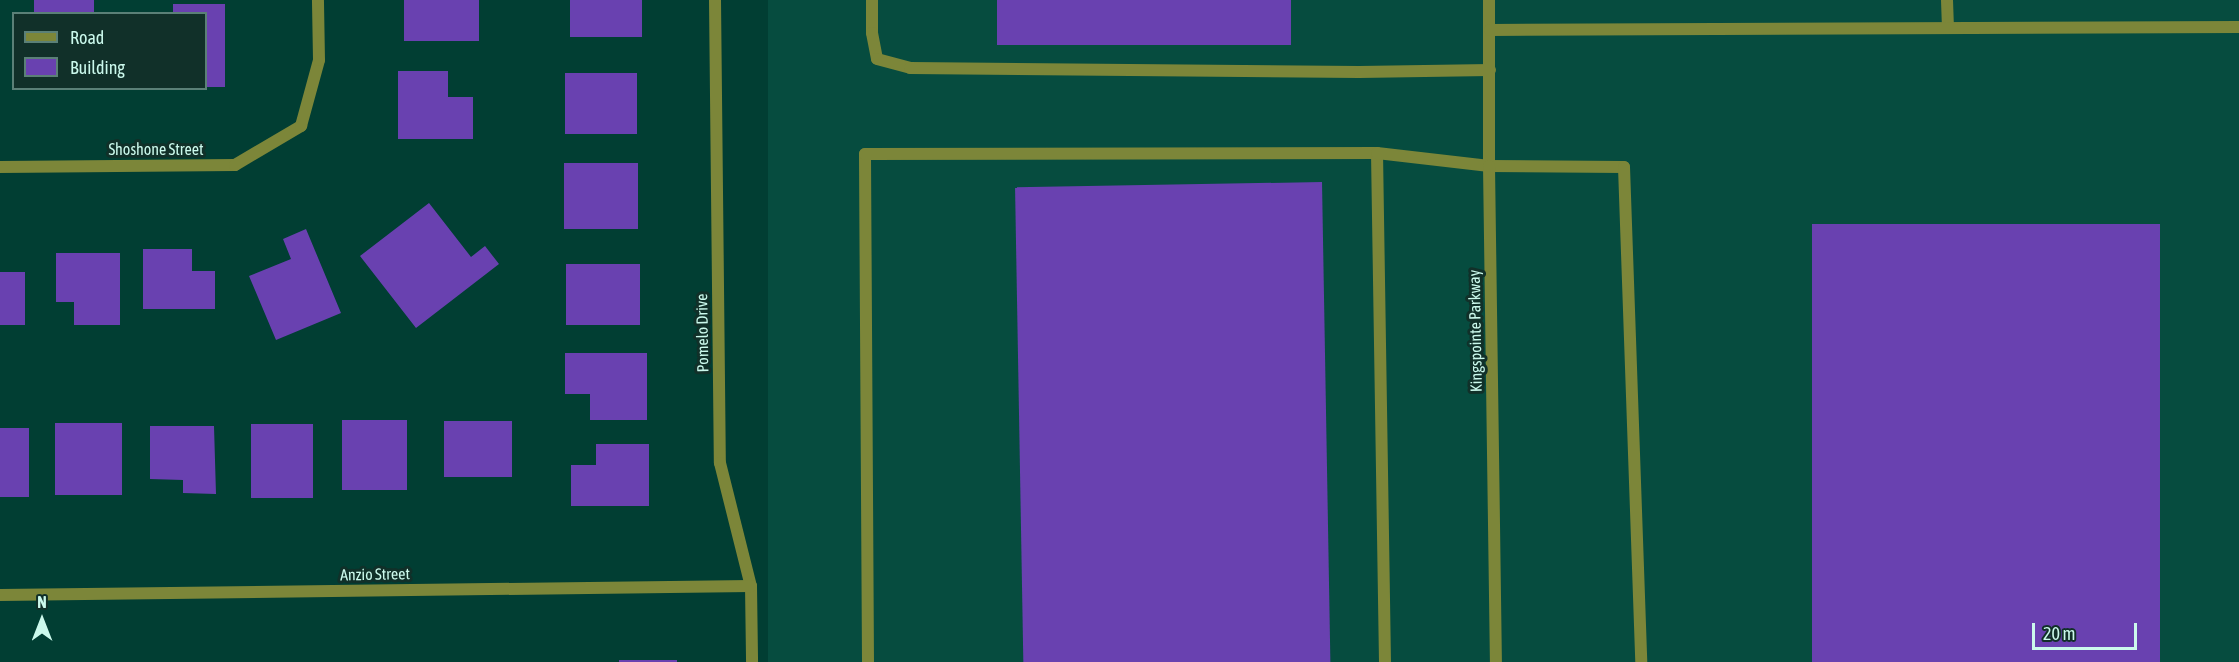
<!DOCTYPE html>
<style>
body{margin:0}
#map{position:relative;width:2239px;height:662px;overflow:hidden;background:#013e33;font-family:"Asap Condensed",sans-serif}
div>[style]{position:absolute}
.built>*{inset:0;background:#064c3f;transform-origin:0 0}
.building>*{inset:0;background:#6941b0;transform-origin:0 0}
.lane>*{height:12px;margin:-6px;padding:0 6px;transform-origin:6px;border-radius:6px;background:#7c8639}
.street>*{height:12px;margin:-6px;padding:0 6px;transform-origin:6px;border-radius:6px;background:#7c8639}
span{translate:-50% -50%;white-space:nowrap;text-align:center;line-height:1.15;-webkit-text-stroke:6px #113029;paint-order:stroke}
.street-label{font-size:16px;color:#cbf9ec}
.legend{position:absolute;left:12px;top:12px;width:195px;height:78px;box-sizing:border-box;background:#113029;border:2px solid #5b8077;margin:0;padding:8px 10px;list-style:none;font-size:18px;color:#cbf9ec}
.legend li{display:flex;align-items:center;gap:12px;height:30px}
.legend b{width:30px;border:2px solid #5b8077}
.north{position:absolute;left:12px;top:590px;width:60px;height:60px;-webkit-text-stroke:4px #113029;paint-order:stroke;rotate:0deg;font-size:16px;font-weight:700;line-height:24px;text-align:center;color:#cbf9ec}
.north::after{content:'';display:block;margin:auto;width:21px;height:27px;background:#cbf9ec;clip-path:polygon(50% 0,100% 100%,50% 72%,0 100%)}
.scale{position:absolute;left:2032px;top:623px;width:105px;height:27px;box-sizing:border-box;border:3px solid #cbf9ec;border-top:0;padding-left:8px;font-size:18px;line-height:21px;white-space:nowrap;color:#cbf9ec;-webkit-text-stroke:4px #113029;paint-order:stroke}
</style>
<div id="map">
<div class="built">
<div style="left:768px;top:0;width:1471px;height:662px"></div>
</div>
<div class="building">
<div style="left:34px;top:0;width:60px;height:14px"></div>
<div style="left:404px;top:0;width:75px;height:41px"></div>
<div style="left:570px;top:0;width:72px;height:37px"></div>
<div style="left:997px;top:0;width:294px;height:45px"></div>
<div style="clip-path:polygon(173px 4px,225px 4px,225px 87px,206px 87px,206px 14px,173px 14px)"></div>
<div style="clip-path:polygon(398px 71px,448px 71px,448px 97px,473px 97px,473px 139px,398px 139px)"></div>
<div style="left:565px;top:73px;width:72px;height:61px"></div>
<div style="left:564px;top:163px;width:74px;height:66px"></div>
<div style="left:1322px;top:182px;width:480px;height:307px;rotate:89deg"></div>
<div style="clip-path:polygon(429px 203px,471px 257px,485px 246px,499px 264px,416px 328px,360px 256px)"></div>
<div style="left:1812px;top:224px;width:348px;height:438px"></div>
<div style="clip-path:polygon(306px 229px,341px 313px,276px 340px,249px 276px,291px 259px,283px 239px)"></div>
<div style="clip-path:polygon(143px 249px,192px 249px,192px 271px,215px 271px,215px 309px,143px 309px)"></div>
<div style="clip-path:polygon(56px 253px,120px 253px,120px 325px,74px 325px,74px 302px,56px 302px)"></div>
<div style="left:566px;top:264px;width:74px;height:61px"></div>
<div style="left:0;top:272px;width:25px;height:53px"></div>
<div style="clip-path:polygon(565px 353px,647px 353px,647px 420px,590px 420px,590px 394px,565px 394px)"></div>
<div style="left:342px;top:420px;width:65px;height:70px"></div>
<div style="left:444px;top:421px;width:68px;height:56px"></div>
<div style="left:55px;top:423px;width:67px;height:72px"></div>
<div style="left:251px;top:424px;width:62px;height:74px"></div>
<div style="clip-path:polygon(150px 426px,214px 426px,216px 494px,183px 493px,183px 480px,150px 479px)"></div>
<div style="left:0;top:428px;width:29px;height:69px"></div>
<div style="clip-path:polygon(596px 444px,649px 444px,649px 506px,571px 506px,571px 465px,596px 465px)"></div>
<div style="left:619px;top:660px;width:58px;height:2px"></div>
</div>
<div class="lane">
<div style="left:872px;top:0;width:33px;rotate:90deg"></div>
<div style="left:872px;top:33px;width:26px;rotate:79deg"></div>
<div style="left:877px;top:59px;width:34px;rotate:15deg"></div>
<div style="left:910px;top:68px;width:449px;rotate:0.5deg"></div>
<div style="left:1359px;top:72px;width:131px;rotate:-0.9deg"></div>
<div style="left:1947px;top:0;width:28px;rotate:88deg"></div>
<div style="left:868px;top:662px;width:508px;rotate:-90.34deg"></div>
<div style="left:865px;top:154px;width:512px;rotate:-0.11deg"></div>
<div style="left:1385px;top:662px;width:509px;rotate:-90.9deg"></div>
<div style="left:1377px;top:153px;width:113px;rotate:6.6deg"></div>
<div style="left:1489px;top:166px;width:135px;rotate:0.4deg"></div>
<div style="left:1624px;top:167px;width:495px;rotate:88deg"></div>
</div>
<div class="street">
<div style="left:715px;top:0;width:463px;rotate:89.4deg"></div>
<div style="left:720px;top:463px;width:127px;rotate:75.9deg"></div>
<div style="left:751px;top:586px;width:76px;rotate:89.2deg"></div>
<div style="left:1489px;top:0;width:166px;rotate:90deg"></div>
<div style="left:1489px;top:166px;width:496px;rotate:89.2deg"></div>
<div style="left:1490px;top:30px;width:749px;rotate:-0.23deg"></div>
<div style="left:0;top:167px;width:235px;rotate:-0.5deg"></div>
<div style="left:235px;top:165px;width:77px;rotate:-30.6deg"></div>
<div style="left:301px;top:126px;width:68px;rotate:-74.7deg"></div>
<div style="left:319px;top:60px;width:60px;rotate:-91deg"></div>
<div style="left:0;top:595px;width:751px;rotate:-0.69deg"></div>
</div>
<div class="street-label">
<span style="left:156px;top:149px">Shoshone Street</span>
<span style="left:1475px;top:331px;rotate:-91deg">Kingspointe Parkway</span>
<span style="left:702px;top:333px;rotate:-91deg">Pomelo Drive</span>
<span style="left:375px;top:574px;rotate:-1deg">Anzio Street</span>
</div>
<ul class="legend">
<li><b style="height:8px;background:#7c8639"></b>Road</li>
<li><b style="height:16px;background:#6941b0"></b>Building</li>
</ul>
<div class="north">N</div>
<div class="scale">20 m</div>
</div>
